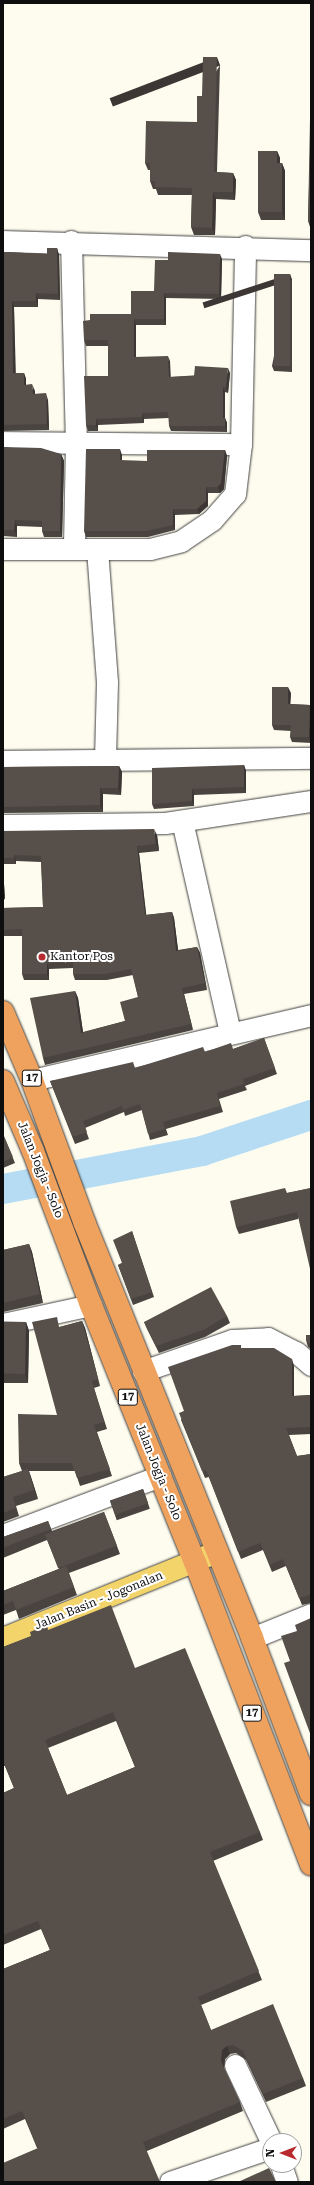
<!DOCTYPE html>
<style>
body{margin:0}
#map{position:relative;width:314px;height:2185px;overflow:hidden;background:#fefcef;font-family:"Roboto Serif",serif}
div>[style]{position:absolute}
.river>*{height:30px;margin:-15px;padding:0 15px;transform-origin:15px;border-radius:15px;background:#b6dcf4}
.roads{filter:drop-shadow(0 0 1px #414141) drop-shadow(0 0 1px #414141)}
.minor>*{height:21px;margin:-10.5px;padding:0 10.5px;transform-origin:10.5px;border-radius:10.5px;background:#fff}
.major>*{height:22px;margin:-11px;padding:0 11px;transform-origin:11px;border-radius:11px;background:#f3d46a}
.highway>*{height:22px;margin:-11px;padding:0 11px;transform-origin:11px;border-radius:11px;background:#efa25d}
.wall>*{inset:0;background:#4a4440;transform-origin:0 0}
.shaded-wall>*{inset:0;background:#3c3734;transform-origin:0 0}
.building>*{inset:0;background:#564f4a;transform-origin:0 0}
.dots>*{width:11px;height:11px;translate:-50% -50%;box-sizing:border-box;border:2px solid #fff;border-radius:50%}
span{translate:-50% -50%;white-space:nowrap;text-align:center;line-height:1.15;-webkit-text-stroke:4px #fff;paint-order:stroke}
.shield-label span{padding:1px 3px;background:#fff;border:1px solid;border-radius:3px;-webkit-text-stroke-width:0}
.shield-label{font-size:11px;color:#0e0e0e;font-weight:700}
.poi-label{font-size:12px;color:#0e0e0e}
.left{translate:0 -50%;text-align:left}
.street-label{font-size:12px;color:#0e0e0e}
.frame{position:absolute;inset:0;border:4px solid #0e0e0e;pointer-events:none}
.north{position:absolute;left:262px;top:2133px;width:40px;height:40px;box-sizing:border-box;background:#fff;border:1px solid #9f9f9f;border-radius:50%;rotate:270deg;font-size:11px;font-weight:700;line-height:16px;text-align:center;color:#0e0e0e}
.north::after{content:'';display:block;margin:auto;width:14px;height:18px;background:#b92a2f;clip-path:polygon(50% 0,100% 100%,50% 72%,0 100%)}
</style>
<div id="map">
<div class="river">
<div style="left:3px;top:1189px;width:203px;rotate:-10.8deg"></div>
<div style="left:202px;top:1151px;width:115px;rotate:-18.3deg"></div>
</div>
<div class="roads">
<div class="minor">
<div style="left:3px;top:241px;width:308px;rotate:1.7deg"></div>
<div style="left:71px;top:241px;width:200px;rotate:88.6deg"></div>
<div style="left:76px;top:441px;width:108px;rotate:91.1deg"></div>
<div style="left:3px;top:442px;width:238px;rotate:0.5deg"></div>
<div style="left:3px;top:549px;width:147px"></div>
<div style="left:150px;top:549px;width:32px;rotate:-14deg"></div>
<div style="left:181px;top:541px;width:37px;rotate:-34deg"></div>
<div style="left:212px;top:520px;width:35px;rotate:-49deg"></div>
<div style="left:235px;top:494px;width:50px;rotate:-83.2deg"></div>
<div style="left:241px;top:444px;width:198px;rotate:-88.8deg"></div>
<div style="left:97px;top:549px;width:133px;rotate:85.7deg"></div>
<div style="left:107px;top:682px;width:78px;rotate:91.5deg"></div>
<div style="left:3px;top:761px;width:308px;rotate:-0.6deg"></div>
<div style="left:182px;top:821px;width:217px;rotate:77.2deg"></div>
<div style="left:3px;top:825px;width:162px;rotate:-0.7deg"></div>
<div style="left:165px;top:823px;width:148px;rotate:-8.6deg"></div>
<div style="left:32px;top:1080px;width:286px;rotate:-13.1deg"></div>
<div style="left:3px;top:1324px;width:90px;rotate:-12.2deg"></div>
<div style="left:143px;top:1371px;width:94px;rotate:-19.2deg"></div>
<div style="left:232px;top:1340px;width:36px;rotate:-3deg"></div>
<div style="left:268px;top:1338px;width:31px;rotate:27deg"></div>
<div style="left:296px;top:1352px;width:20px;rotate:41deg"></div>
<div style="left:3px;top:1535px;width:168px;rotate:-20.6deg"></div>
<div style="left:252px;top:1638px;width:64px;rotate:-22.1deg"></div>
<div style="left:235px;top:2065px;width:84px;rotate:64.7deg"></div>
<div style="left:281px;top:2165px;width:18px;rotate:71deg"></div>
<div style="left:170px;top:2182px;width:106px;rotate:-18.8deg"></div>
</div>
<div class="major">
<div style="left:3px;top:1639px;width:231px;rotate:-22.1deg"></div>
</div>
<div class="highway">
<div style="left:3px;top:1012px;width:74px;rotate:66.9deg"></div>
<div style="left:32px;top:1080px;width:153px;rotate:69.8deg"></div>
<div style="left:85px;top:1224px;width:446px;rotate:68deg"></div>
<div style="left:252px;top:1638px;width:167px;rotate:69.3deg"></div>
<div style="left:3px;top:1081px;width:76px;rotate:66.8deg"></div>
<div style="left:33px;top:1151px;width:165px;rotate:69.4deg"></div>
<div style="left:91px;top:1305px;width:277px;rotate:68deg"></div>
<div style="left:195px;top:1562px;width:324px;rotate:69deg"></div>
</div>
</div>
<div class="wall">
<div style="clip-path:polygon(220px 65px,217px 172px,233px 173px,236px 180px,235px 200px,216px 199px,215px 235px,194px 235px,191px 227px,192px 195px,158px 195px,156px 189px,153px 189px,150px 181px,150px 170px,148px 170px,145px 163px,197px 122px,202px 96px)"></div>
<div style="clip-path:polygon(311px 119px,311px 227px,310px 227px,308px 221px)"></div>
<div style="clip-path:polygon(277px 151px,280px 158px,280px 163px,282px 163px,285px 171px,285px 220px,261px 220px,258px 212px)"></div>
<div style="clip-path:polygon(57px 248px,59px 255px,60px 300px,38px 299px,38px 307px,14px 307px,15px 373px,24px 373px,26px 379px,26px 385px,35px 391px,35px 394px,48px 400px,49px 430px,3px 431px,3px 252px,47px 254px)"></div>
<div style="clip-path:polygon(222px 259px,221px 299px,166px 298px,166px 325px,136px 325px,136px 357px,170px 361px,170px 377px,230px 373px,228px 393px,225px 392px,225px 418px,227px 423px,227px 432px,171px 431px,169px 426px,169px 418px,144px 419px,144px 423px,98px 425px,98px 431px,88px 431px,86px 425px,108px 376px,108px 346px,86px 346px,84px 340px,90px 320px,131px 314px,154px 291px)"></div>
<div style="clip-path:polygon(290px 274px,292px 280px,292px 372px,274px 371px,272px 366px)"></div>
<div style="clip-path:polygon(3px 447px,61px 454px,64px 461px,62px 537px,44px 537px,42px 531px,42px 527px,17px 526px,17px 537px,3px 536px)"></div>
<div style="clip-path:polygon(225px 450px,227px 456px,224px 489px,220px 493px,208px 493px,208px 506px,199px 514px,175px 515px,175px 530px,148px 537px,86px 537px,84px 531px,122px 455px,122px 461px,147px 461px)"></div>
<div style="clip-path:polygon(291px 693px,290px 704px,310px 705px,311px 707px,311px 743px,292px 742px,290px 737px,291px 731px,274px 730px,272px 725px)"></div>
<div style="clip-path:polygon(244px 765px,246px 771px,246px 793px,194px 795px,194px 806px,154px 809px,152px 804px)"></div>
<div style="clip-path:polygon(119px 766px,122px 772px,121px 795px,103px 794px,103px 812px,3px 813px,3px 767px)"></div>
<div style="clip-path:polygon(3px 831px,157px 835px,159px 851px,139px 853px,146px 915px,172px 912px,174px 918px,178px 950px,197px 947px,200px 953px,207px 990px,184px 994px,193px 1030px,45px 1065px,43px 1058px,75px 991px,78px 998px,83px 1032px,125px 1021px,138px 997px,133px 975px,107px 980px,75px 980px,73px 974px,73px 968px,49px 969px,49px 980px,24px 980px,22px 974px,22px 936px,3px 936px,3px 908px,43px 907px,41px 862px,16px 861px,16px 864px,3px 864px)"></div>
<div style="clip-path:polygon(3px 870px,5px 899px,3px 900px)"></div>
<div style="clip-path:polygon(264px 1038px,277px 1074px,245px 1086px,247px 1090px,219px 1099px,223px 1112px,166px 1129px,168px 1135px,150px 1140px,142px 1110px,125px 1116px,124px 1112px,85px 1128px,89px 1139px,75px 1144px,50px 1081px,136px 1068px,205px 1052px,233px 1049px)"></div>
<div style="clip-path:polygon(3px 1134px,15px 1163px,3px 1168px)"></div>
<div style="clip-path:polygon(311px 1188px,298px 1219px,239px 1234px,236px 1227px,287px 1193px)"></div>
<div style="clip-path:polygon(132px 1231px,154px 1297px,133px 1305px,118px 1265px,122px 1263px)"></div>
<div style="clip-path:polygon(29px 1244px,32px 1252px,43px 1303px,3px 1312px,3px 1250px)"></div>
<div style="clip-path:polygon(227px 1316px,230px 1323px,205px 1337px,159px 1353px,147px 1329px,144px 1322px)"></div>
<div style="clip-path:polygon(82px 1321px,85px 1328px,100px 1386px,94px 1388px,107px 1429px,97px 1432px,112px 1476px,80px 1486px,75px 1471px,29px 1471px,38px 1499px,16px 1506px,19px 1516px,3px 1522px,3px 1477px,22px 1471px,19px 1463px,57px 1415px,60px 1327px)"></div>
<div style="clip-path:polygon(26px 1322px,29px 1331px,28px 1383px,3px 1383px,3px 1326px)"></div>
<div style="clip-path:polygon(311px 1335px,311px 1349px,308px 1347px,306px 1340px)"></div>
<div style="clip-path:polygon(242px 1348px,294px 1366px,294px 1396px,311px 1395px,311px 1434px,289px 1435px,297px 1456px,311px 1454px,311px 1603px,302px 1605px,286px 1566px,272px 1572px,263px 1550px,241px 1559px,209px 1477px,205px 1478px,181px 1420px,184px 1411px)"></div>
<div style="left:143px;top:1489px;width:21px;height:35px;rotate:71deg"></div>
<div style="clip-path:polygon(104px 1512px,120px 1554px,69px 1573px,77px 1595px,19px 1619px,16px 1610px,3px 1615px,3px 1591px,59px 1569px,47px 1540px,3px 1558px,3px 1537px,48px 1521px,52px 1531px)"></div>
<div style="clip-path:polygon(evenodd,48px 1630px,135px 1668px,260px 1832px,263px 1840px,213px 1861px,262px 1980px,201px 2005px,211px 2030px,303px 2078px,306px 2086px,266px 2102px,246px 2060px,236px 2053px,230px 2054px,225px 2059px,224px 2068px,240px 2102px,243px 2111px,147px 2151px,37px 2148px,25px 2119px,3px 2129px,3px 1969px,50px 1950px,41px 1929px,3px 1945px,3px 1793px,14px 1788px,5px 1766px,3px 1766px,3px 1647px,48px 1630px,116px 1721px,135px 1767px,67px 1795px,48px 1748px,116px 1721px)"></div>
</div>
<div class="shaded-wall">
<div style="left:217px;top:57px;width:9px;height:115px;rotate:69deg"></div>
<div style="clip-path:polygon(277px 151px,280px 158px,279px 171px,277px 163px)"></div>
<div style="clip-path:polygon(282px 163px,285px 171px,285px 220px,282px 212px)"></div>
<div style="clip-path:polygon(233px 173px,236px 180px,235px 200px,233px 192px)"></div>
<div style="clip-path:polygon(213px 192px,216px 199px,215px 235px,212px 228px)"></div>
<div style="clip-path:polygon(57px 248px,59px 255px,60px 300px,58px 294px)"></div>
<div style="clip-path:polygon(220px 254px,222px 259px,221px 299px,219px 294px)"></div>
<div style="left:290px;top:274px;width:6px;height:92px;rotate:72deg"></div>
<div style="clip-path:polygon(36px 293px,38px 299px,38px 307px,36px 301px)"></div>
<div style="clip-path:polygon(164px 293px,166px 298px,166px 325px,164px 319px)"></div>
<div style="clip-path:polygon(12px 301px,14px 307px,16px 379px,13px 373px)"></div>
<div style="clip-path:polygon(134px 319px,136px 325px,136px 363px,134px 357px)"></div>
<div style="clip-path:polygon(168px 356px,170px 361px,171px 382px,169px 377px)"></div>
<div style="clip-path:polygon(228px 368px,230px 373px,228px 393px,226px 387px)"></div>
<div style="clip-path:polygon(24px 373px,26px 379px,26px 391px,24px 385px)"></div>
<div style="clip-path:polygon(32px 384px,35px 391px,35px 400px,33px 394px)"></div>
<div style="clip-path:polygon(223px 387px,225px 392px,225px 423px,223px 418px)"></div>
<div style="clip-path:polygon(46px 393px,48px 400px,49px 430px,47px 424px)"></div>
<div style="clip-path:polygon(142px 413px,144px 419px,144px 423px,142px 417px)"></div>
<div style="clip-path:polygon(225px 418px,227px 423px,227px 432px,225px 426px)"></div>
<div style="clip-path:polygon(96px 419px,98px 425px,98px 431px,96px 425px)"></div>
<div style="clip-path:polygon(120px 449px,122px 455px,122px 466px,120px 460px)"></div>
<div style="clip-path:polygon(225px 450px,227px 456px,224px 489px,220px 493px,218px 487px)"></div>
<div style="clip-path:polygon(61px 454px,64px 461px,62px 537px,60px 531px)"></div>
<div style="clip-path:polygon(206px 487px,208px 493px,208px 506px,199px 514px,197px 509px)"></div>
<div style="clip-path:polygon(173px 509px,175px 515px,175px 530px,173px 525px)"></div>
<div style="clip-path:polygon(15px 520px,17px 526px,17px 537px,14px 530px)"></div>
<div style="clip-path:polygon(288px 687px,291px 693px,290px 710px,288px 704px)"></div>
<div style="clip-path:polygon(310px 705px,311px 707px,311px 743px,309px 737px)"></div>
<div style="clip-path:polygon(244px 765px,246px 771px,246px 793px,244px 787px)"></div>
<div style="clip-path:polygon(119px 766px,122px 772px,121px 795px,118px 788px)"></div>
<div style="clip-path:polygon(100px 788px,103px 794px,103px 812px,100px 805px)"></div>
<div style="clip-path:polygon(192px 789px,194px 795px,194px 806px,192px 801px)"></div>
<div style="clip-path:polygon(154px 829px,157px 835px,159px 851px,156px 844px)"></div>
<div style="clip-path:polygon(137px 846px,139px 853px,147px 921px,145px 915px)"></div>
<div style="clip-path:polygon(14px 855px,16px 861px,16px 864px,14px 858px)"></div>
<div style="clip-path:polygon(3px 870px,5px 899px,3px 894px)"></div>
<div style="clip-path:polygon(172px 912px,174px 918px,179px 957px,176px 951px)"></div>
<div style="clip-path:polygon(197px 947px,200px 953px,207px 990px,205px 983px)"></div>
<div style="clip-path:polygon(47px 963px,49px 969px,49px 980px,47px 974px)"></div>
<div style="clip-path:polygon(182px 988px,184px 994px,193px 1030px,191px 1024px)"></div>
<div style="clip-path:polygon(75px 991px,78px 998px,84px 1039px,81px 1033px)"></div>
<div style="clip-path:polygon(29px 1244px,32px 1252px,43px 1303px,40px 1294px)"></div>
<div style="clip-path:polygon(82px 1321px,85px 1328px,100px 1386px,98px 1379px)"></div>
<div style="clip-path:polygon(26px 1322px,29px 1331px,28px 1383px,25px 1374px)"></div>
<div style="clip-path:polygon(292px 1359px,294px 1366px,294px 1403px,292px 1396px)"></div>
<div style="clip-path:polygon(28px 1469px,31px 1477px,38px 1499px,34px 1490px)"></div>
<div style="clip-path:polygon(227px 2046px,230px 2054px,225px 2059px,224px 2070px,221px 2061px,222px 2050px)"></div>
</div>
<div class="building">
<div style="clip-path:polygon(203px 57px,217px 57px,214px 172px,233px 173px,233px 192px,213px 192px,212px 228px,191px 227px,192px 188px,155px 187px,155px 181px,150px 181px,150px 163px,145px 163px,146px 121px,197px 122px,197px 96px,202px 96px)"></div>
<div style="clip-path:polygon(310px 119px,311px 119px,311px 221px,308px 221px)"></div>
<div style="clip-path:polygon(258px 151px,277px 151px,277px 163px,282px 163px,282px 212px,258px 212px)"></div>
<div style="clip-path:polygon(47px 248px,57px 248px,58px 294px,36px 293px,36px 301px,12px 301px,13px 373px,24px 373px,24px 385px,32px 384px,33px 394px,46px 393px,47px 424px,3px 425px,3px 252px,47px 254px)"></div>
<div style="clip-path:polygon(168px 252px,220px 254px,219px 294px,164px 293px,164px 319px,134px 319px,134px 357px,168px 356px,169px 377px,194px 376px,195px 366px,228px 368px,226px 387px,223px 387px,223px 418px,225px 418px,225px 426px,169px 426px,168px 412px,142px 413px,142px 417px,96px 419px,96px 425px,86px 425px,84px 376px,108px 376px,108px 340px,84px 340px,83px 321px,90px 320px,90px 314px,131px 314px,131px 291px,154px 291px,155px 260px,168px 260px)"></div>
<div style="left:274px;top:274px;width:16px;height:92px"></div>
<div style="clip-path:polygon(3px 447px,41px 448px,61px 454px,60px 531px,42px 531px,42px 521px,15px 520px,14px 530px,3px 530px)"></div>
<div style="clip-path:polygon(86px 449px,120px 449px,120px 460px,147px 461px,147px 450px,225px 450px,221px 483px,218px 487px,206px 487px,206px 501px,197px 509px,173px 509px,173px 525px,146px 531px,84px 531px)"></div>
<div style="clip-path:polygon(272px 687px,288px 687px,288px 704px,310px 705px,309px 737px,290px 737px,291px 725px,272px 725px)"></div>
<div style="clip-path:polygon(244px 765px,244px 787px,192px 789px,192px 801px,152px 804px,152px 768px)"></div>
<div style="clip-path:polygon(119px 766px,118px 788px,100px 788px,100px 805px,3px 807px,3px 767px)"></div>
<div style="clip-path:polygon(154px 829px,156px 844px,137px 846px,145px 915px,172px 912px,176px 951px,197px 947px,205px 983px,182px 988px,191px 1024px,43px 1058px,30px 998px,75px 991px,81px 1033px,125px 1021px,120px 1002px,138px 997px,131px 969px,105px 974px,73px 974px,73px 962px,47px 963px,47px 974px,22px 974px,22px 929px,3px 930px,3px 908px,43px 907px,41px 856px,14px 855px,14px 858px,3px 858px,3px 831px)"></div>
<div style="clip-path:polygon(264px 1038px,275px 1068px,243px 1079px,244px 1084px,217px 1093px,220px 1106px,163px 1122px,165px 1129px,148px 1134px,140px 1104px,123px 1110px,122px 1106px,83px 1121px,87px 1132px,73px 1137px,50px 1081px,133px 1062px,135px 1068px,203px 1047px,205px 1052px,231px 1043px,233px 1049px)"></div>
<div style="clip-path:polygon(3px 1134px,13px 1157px,3px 1162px)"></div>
<div style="clip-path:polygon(285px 1188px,287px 1193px,311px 1188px,311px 1273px,297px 1212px,236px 1227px,230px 1201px)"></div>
<div style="clip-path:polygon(132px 1231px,152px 1292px,131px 1299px,118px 1265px,122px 1263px,113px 1240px)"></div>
<div style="clip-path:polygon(29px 1244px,40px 1294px,3px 1303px,3px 1250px)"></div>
<div style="clip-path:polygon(211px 1287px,227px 1316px,203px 1330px,156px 1346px,144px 1322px)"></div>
<div style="clip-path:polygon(57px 1317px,59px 1327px,82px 1321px,98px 1379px,92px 1381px,104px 1422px,94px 1425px,110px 1469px,77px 1478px,72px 1463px,19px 1463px,18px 1414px,57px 1415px,32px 1322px)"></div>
<div style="left:26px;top:1322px;width:52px;height:23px;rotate:91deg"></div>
<div style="clip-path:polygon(306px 1335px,311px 1335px,311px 1345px,306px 1340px)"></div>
<div style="clip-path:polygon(232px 1345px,241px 1345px,241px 1348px,274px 1348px,292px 1359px,292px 1396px,311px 1395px,311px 1427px,286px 1428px,297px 1456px,311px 1454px,311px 1596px,310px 1595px,299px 1598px,283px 1559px,270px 1565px,260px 1543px,238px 1552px,206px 1470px,202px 1471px,179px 1413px,184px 1411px,168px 1367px)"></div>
<div style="clip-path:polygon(28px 1469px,34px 1490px,13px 1497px,16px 1508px,3px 1513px,3px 1477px)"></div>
<div style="left:143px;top:1489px;width:15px;height:35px;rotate:70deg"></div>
<div style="left:104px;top:1512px;width:36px;height:63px;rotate:69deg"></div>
<div style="clip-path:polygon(48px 1521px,51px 1529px,3px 1548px,3px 1537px)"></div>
<div style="clip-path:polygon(66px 1566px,74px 1587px,16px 1610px,13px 1601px,3px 1605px,3px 1591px)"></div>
<div style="clip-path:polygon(evenodd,111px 1605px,135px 1668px,185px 1648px,260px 1832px,210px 1852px,259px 1971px,198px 1997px,211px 2030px,273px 2004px,303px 2078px,263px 2094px,243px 2051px,233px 2045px,227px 2046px,222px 2050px,221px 2061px,240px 2102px,143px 2142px,160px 2182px,3px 2182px,3px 2163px,38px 2148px,22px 2111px,3px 2119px,3px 1969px,50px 1950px,38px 1921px,3px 1935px,3px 1793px,14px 1788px,3px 1761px,3px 1647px,31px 1636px,30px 1632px,47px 1625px,48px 1630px,111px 1605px,113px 1712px,135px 1767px,67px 1795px,45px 1740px,113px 1712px)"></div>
<div style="clip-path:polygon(311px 1618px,311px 1736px,284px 1663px,290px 1661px,281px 1636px,297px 1631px,295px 1625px)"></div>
<div style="clip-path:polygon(269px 2168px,276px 2182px,238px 2182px)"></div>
</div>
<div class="dots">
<div style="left:42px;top:957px;background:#b92a2f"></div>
</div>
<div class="shield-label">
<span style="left:32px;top:1078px">17</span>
<span style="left:128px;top:1397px">17</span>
<span style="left:252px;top:1713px">17</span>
</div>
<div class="poi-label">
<span class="left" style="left:50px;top:957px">Kantor Pos</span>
</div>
<div class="street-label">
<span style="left:40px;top:1170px;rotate:68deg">Jalan Jogja - Solo</span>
<span style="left:158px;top:1472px;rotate:68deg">Jalan Jogja - Solo</span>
<span style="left:99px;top:1601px;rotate:-22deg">Jalan Basin - Jogonalan</span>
</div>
<div class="frame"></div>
<div class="north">N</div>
</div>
